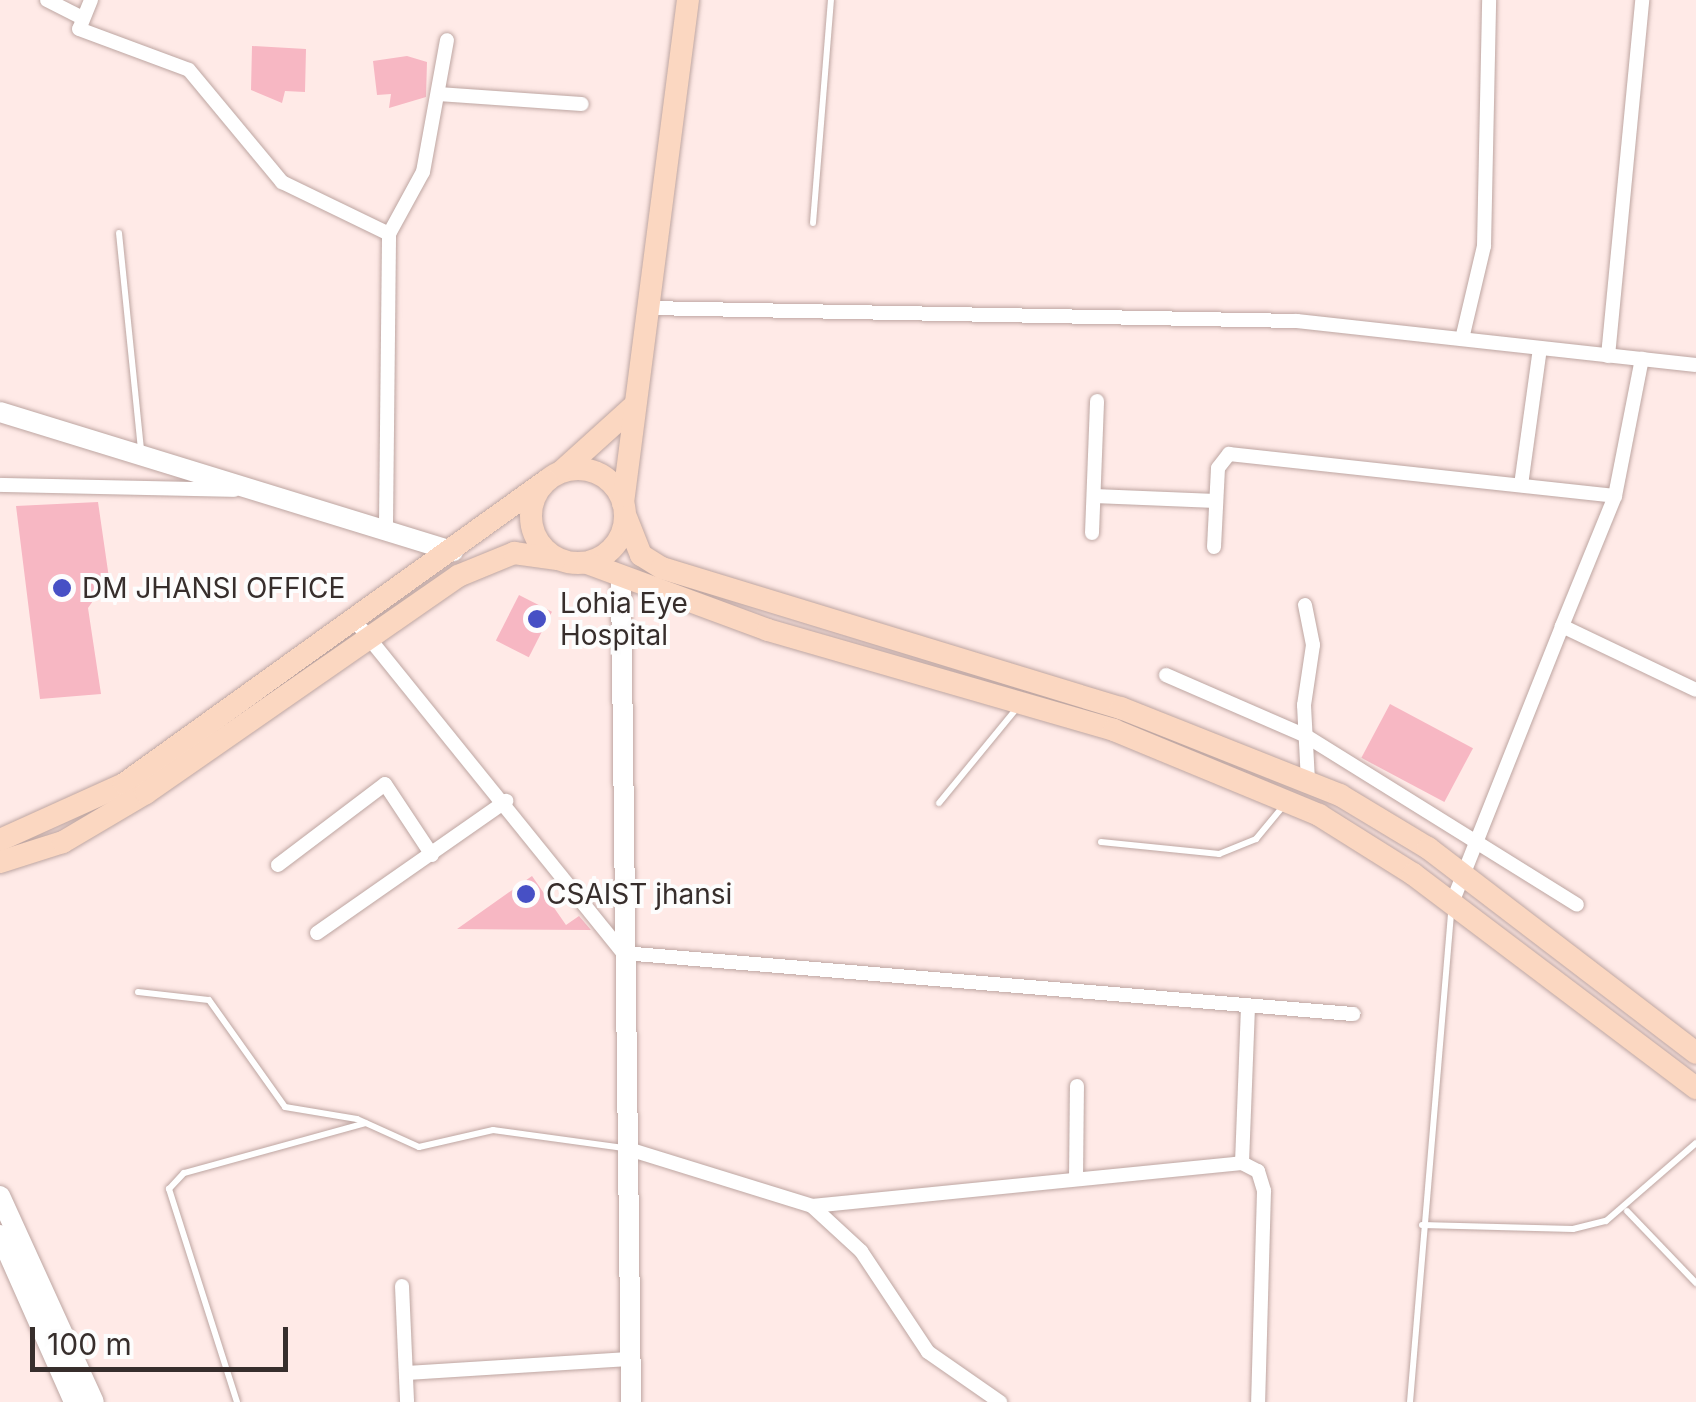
<!DOCTYPE html>
<style>
body{margin:0}
#map{position:relative;width:1696px;height:1402px;overflow:hidden;background:#ffeae7;font-family:Inter,sans-serif}
div>[style]{position:absolute}
.building>*{inset:0;background:#f7b7c3;transform-origin:0 0}
.roads{filter:drop-shadow(0 0 2px #bea6a2) drop-shadow(0 0 2px #bea6a2)}
.lane>*{height:6px;margin:-3px;padding:0 3px;transform-origin:3px;border-radius:3px;background:#fff}
.street>*{height:14px;margin:-7px;padding:0 7px;transform-origin:7px;border-radius:7px;background:#fff}
.secondary>*{height:20px;margin:-10px;padding:0 10px;transform-origin:10px;border-radius:10px;background:#fff}
.primary>*{height:22px;margin:-11px;padding:0 11px;transform-origin:11px;border-radius:11px;background:#fbd7c1}
.primary>.ring{margin:-11px;padding:0;box-sizing:content-box;background:none;border:22px solid #fbd7c1;border-radius:50%}
.dots>*{width:28px;height:28px;translate:-50% -50%;box-sizing:border-box;border:5px solid #fdfdfd;border-radius:50%}
span{translate:-50% -50%;white-space:nowrap;text-align:center;line-height:1.15;-webkit-text-stroke:8px #fdfdfd;paint-order:stroke}
.poi-label{font-size:28px;color:#372e2c}
.left{translate:0 -50%;text-align:left}
.scale{position:absolute;left:30px;top:1327px;width:258px;height:45px;box-sizing:border-box;border:5px solid #372e2c;border-top:0;padding-left:12px;font-size:30px;line-height:35px;white-space:nowrap;color:#372e2c;-webkit-text-stroke:8px #fdfdfd;paint-order:stroke}
</style>
<div id="map">
<div class="building">
<div style="clip-path:polygon(252px 46px,306px 49px,305px 92px,285px 91px,282px 103px,251px 90px)"></div>
<div style="clip-path:polygon(407px 56px,427px 62px,426px 97px,389px 108px,391px 94px,377px 95px,373px 61px)"></div>
<div style="clip-path:polygon(98px 502px,109px 578px,88px 608px,101px 694px,40px 699px,16px 506px)"></div>
<div style="left:519px;top:595px;width:37px;height:51px;rotate:27deg"></div>
<div style="left:1390px;top:704px;width:94px;height:61px;rotate:28deg"></div>
<div style="clip-path:polygon(532px 876px,566px 925px,579px 916px,591px 930px,457px 929px)"></div>
</div>
<div class="roads">
<div class="lane">
<div style="left:813px;top:223px;width:224px;rotate:-85.4deg"></div>
<div style="left:119px;top:233px;width:217px;rotate:84.2deg"></div>
<div style="left:939px;top:803px;width:123px;rotate:-50.6deg"></div>
<div style="left:1101px;top:842px;width:119px;rotate:5.8deg"></div>
<div style="left:1219px;top:854px;width:40px;rotate:-22deg"></div>
<div style="left:1256px;top:839px;width:45px;rotate:-50.4deg"></div>
<div style="left:138px;top:992px;width:71px;rotate:6.4deg"></div>
<div style="left:209px;top:1000px;width:131px;rotate:54.6deg"></div>
<div style="left:285px;top:1107px;width:73px;rotate:9.5deg"></div>
<div style="left:357px;top:1119px;width:68px;rotate:24.3deg"></div>
<div style="left:419px;top:1147px;width:76px;rotate:-12.9deg"></div>
<div style="left:493px;top:1130px;width:132px;rotate:7.8deg"></div>
<div style="left:1627px;top:1211px;width:100px;rotate:46.2deg"></div>
<div style="left:1422px;top:1225px;width:151px;rotate:1.5deg"></div>
<div style="left:1573px;top:1229px;width:34px;rotate:-14deg"></div>
<div style="left:1606px;top:1221px;width:119px;rotate:-40.9deg"></div>
<div style="left:237px;top:1402px;width:224px;rotate:-107.7deg"></div>
<div style="left:169px;top:1189px;width:22px;rotate:-47deg"></div>
<div style="left:184px;top:1173px;width:188px;rotate:-15.4deg"></div>
<div style="left:1410px;top:1402px;width:494px;rotate:-85.2deg"></div>
</div>
<div class="street">
<div style="left:47px;top:0;width:36px;rotate:27deg"></div>
<div style="left:91px;top:0;width:31px;rotate:112deg"></div>
<div style="left:79px;top:29px;width:117px;rotate:20.4deg"></div>
<div style="left:189px;top:70px;width:146px;rotate:50.3deg"></div>
<div style="left:282px;top:182px;width:119px;rotate:25.9deg"></div>
<div style="left:438px;top:94px;width:144px;rotate:4deg"></div>
<div style="left:648px;top:308px;width:649px;rotate:1.15deg"></div>
<div style="left:1297px;top:321px;width:401px;rotate:6.3deg"></div>
<div style="left:1462px;top:339px;width:96px;rotate:-76.7deg"></div>
<div style="left:1484px;top:246px;width:246px;rotate:-88.8deg"></div>
<div style="left:1608px;top:356px;width:358px;rotate:-84.5deg"></div>
<div style="left:0;top:485px;width:234px;rotate:1.2deg"></div>
<div style="left:1521px;top:485px;width:138px;rotate:-82.1deg"></div>
<div style="left:1094px;top:496px;width:122px;rotate:2.3deg"></div>
<div style="left:386px;top:525px;width:291px;rotate:-89.4deg"></div>
<div style="left:389px;top:234px;width:71px;rotate:-61.3deg"></div>
<div style="left:423px;top:172px;width:134px;rotate:-79.7deg"></div>
<div style="left:1092px;top:533px;width:132px;rotate:-87.8deg"></div>
<div style="left:1214px;top:547px;width:79px;rotate:-87.1deg"></div>
<div style="left:1218px;top:468px;width:18px;rotate:-52deg"></div>
<div style="left:1229px;top:454px;width:388px;rotate:6.2deg"></div>
<div style="left:1305px;top:605px;width:41px;rotate:78.7deg"></div>
<div style="left:1313px;top:645px;width:61px;rotate:98.5deg"></div>
<div style="left:1304px;top:705px;width:77px;rotate:87deg"></div>
<div style="left:352px;top:617px;width:432px;rotate:51.1deg"></div>
<div style="left:623px;top:953px;width:733px;rotate:4.78deg"></div>
<div style="left:1562px;top:626px;width:140px;rotate:-67.8deg"></div>
<div style="left:1615px;top:496px;width:140px;rotate:-78.9deg"></div>
<div style="left:1166px;top:675px;width:153px;rotate:23.5deg"></div>
<div style="left:1306px;top:736px;width:319px;rotate:31.9deg"></div>
<div style="left:278px;top:865px;width:134px;rotate:-37.1deg"></div>
<div style="left:385px;top:784px;width:85px;rotate:56.5deg"></div>
<div style="left:1452px;top:903px;width:298px;rotate:-68.3deg"></div>
<div style="left:1562px;top:626px;width:148px;rotate:25.5deg"></div>
<div style="left:317px;top:933px;width:231px;rotate:-34.9deg"></div>
<div style="left:625px;top:1148px;width:196px;rotate:17.2deg"></div>
<div style="left:812px;top:1206px;width:67px;rotate:42.6deg"></div>
<div style="left:861px;top:1251px;width:121px;rotate:56.4deg"></div>
<div style="left:928px;top:1352px;width:88px;rotate:34.8deg"></div>
<div style="left:1242px;top:1163px;width:157px;rotate:-87.8deg"></div>
<div style="left:1076px;top:1178px;width:92px;rotate:-89.4deg"></div>
<div style="left:812px;top:1206px;width:432px;rotate:-5.7deg"></div>
<div style="left:1242px;top:1163px;width:18px;rotate:27deg"></div>
<div style="left:1258px;top:1171px;width:21px;rotate:73deg"></div>
<div style="left:1264px;top:1191px;width:211px;rotate:91.6deg"></div>
<div style="left:402px;top:1286px;width:116px;rotate:87.5deg"></div>
<div style="left:406px;top:1373px;width:224px;rotate:-3.6deg"></div>
</div>
<div class="secondary">
<div style="left:0;top:412px;width:474px;rotate:17.1deg"></div>
<div style="left:621px;top:580px;width:822px;rotate:89.3deg"></div>
<div style="left:0;top:1196px;width:226px;rotate:65.5deg"></div>
<div style="left:0;top:1235px;width:183px;rotate:66.1deg"></div>
</div>
<div class="primary">
<div class="ring" style="left:531px;top:469px;width:72px;height:72px"></div>
<div style="left:562px;top:471px;width:97px;rotate:-42.1deg"></div>
<div style="left:623px;top:503px;width:507px;rotate:-82.64deg"></div>
<div style="left:626px;top:517px;width:41px;rotate:68.5deg"></div>
<div style="left:641px;top:555px;width:25px;rotate:32deg"></div>
<div style="left:662px;top:568px;width:480px;rotate:17deg"></div>
<div style="left:1121px;top:708px;width:236px;rotate:21.7deg"></div>
<div style="left:1340px;top:795px;width:103px;rotate:31.1deg"></div>
<div style="left:1428px;top:848px;width:337px;rotate:37.4deg"></div>
<div style="left:587px;top:563px;width:193px;rotate:20.3deg"></div>
<div style="left:768px;top:630px;width:360px;rotate:16.1deg"></div>
<div style="left:1114px;top:730px;width:222px;rotate:22.5deg"></div>
<div style="left:1319px;top:815px;width:111px;rotate:32.1deg"></div>
<div style="left:1413px;top:874px;width:355px;rotate:37.1deg"></div>
<div style="left:0;top:840px;width:136px;rotate:-24.3deg"></div>
<div style="left:124px;top:784px;width:520px;rotate:-35.68deg"></div>
<div style="left:0;top:862px;width:66px;rotate:-17.6deg"></div>
<div style="left:63px;top:842px;width:96px;rotate:-30.6deg"></div>
<div style="left:146px;top:793px;width:380px;rotate:-34.8deg"></div>
<div style="left:458px;top:576px;width:61px;rotate:-22.3deg"></div>
<div style="left:514px;top:553px;width:42px;rotate:8.1deg"></div>
</div>
</div>
<div class="dots">
<div style="left:62px;top:588px;background:#4750c5"></div>
<div style="left:537px;top:619px;background:#4750c5"></div>
<div style="left:526px;top:894px;background:#4750c5"></div>
</div>
<div class="poi-label">
<span class="left" style="left:82px;top:588px">DM JHANSI OFFICE</span>
<span class="left" style="left:560px;top:619px">Lohia Eye<br>Hospital</span>
<span class="left" style="left:546px;top:894px">CSAIST jhansi</span>
</div>
<div class="scale">100 m</div>
</div>
